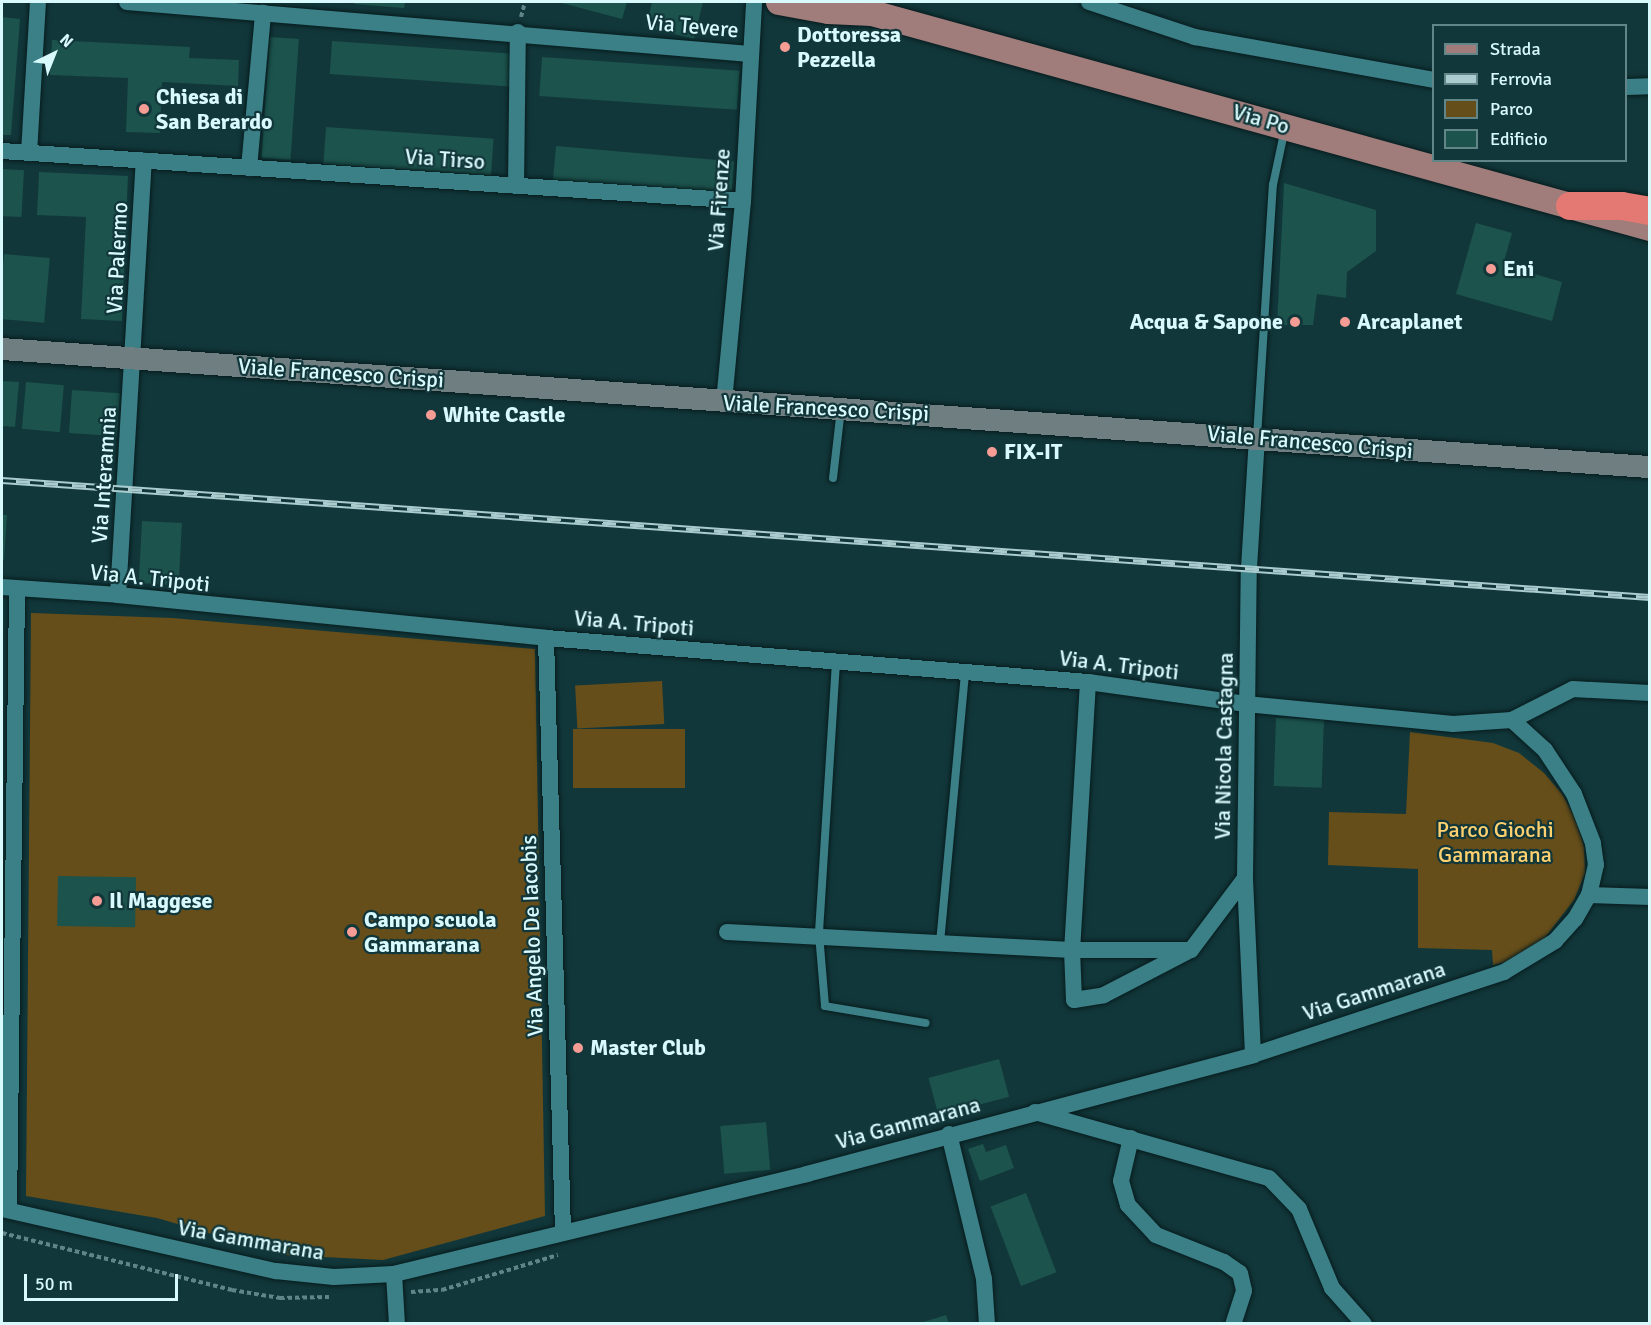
<!DOCTYPE html>
<style>
body{margin:0}
#map{position:relative;width:1651px;height:1325px;overflow:hidden;background:#12373a;font-family:Signika,sans-serif}
div>[style]{position:absolute}
.green>*{inset:0;background:#664e1a;transform-origin:0 0}
.building>*{inset:0;background:#1c534c;transform-origin:0 0}
.path>*{height:4px;margin-top:-2px;transform-origin:0;background:repeating-linear-gradient(90deg,#608487 0 4.5px,transparent 0 7.5px)}
.roads{filter:drop-shadow(0 0 2px #071c1e) drop-shadow(0 0 2px #071c1e)}
.lane>*{height:8px;margin:-4px;padding:0 4px;transform-origin:4px;border-radius:4px;background:#3b8087}
.street>*{height:16px;margin:-8px;padding:0 8px;transform-origin:8px;border-radius:8px;background:#3b8087}
.secondary>*{height:22px;margin:-11px;padding:0 11px;transform-origin:11px;border-radius:11px;background:#6e7e81}
.primary>*{height:26px;margin:-13px;padding:0 13px;transform-origin:13px;border-radius:13px;background:#a07c7b}
.highway>*{height:28px;margin:-14px;padding:0 14px;transform-origin:14px;border-radius:14px;background:#e47973}
.rail>*{height:7px;margin-top:-3.5px;transform-origin:0;background:repeating-linear-gradient(90deg,#12373a 0 14px,#aacccf 0 28px);box-sizing:border-box;border-block:2px solid #aacccf}
.dots>*{width:16px;height:16px;translate:-50% -50%;box-sizing:border-box;border:3px solid #12373a;border-radius:50%}
span{translate:-50% -50%;white-space:nowrap;text-align:center;line-height:1.15;-webkit-text-stroke:4.5px #12373a;paint-order:stroke}
.street-label{font-size:22px;color:#d9fafd}
.poi-label{font-size:22px;color:#d9fafd;font-weight:700}
.left{translate:0 -50%;text-align:left}
.right{translate:-100% -50%;text-align:right}
.park-label{font-size:22px;color:#ffd16f}
.frame{position:absolute;inset:0;border:3px solid #d9fafd;pointer-events:none}
.legend{position:absolute;left:1432px;top:24px;width:195px;height:138px;box-sizing:border-box;background:#12373a;border:2px solid #628588;margin:0;padding:8px 10px;list-style:none;font-size:18px;color:#d9fafd}
.legend li{display:flex;align-items:center;gap:12px;height:30px}
.legend b{width:30px;border:2px solid #628588}
.north{position:absolute;left:24px;top:24px;width:60px;height:60px;-webkit-text-stroke:4px #12373a;paint-order:stroke;rotate:43deg;font-size:16px;font-weight:700;line-height:24px;text-align:center;color:#d9fafd}
.north::after{content:'';display:block;margin:auto;width:21px;height:27px;background:#d9fafd;clip-path:polygon(50% 0,100% 100%,50% 72%,0 100%)}
.scale{position:absolute;left:24px;top:1274px;width:154px;height:27px;box-sizing:border-box;border:3px solid #d9fafd;border-top:0;padding-left:8px;font-size:18px;line-height:21px;white-space:nowrap;color:#d9fafd;-webkit-text-stroke:4px #12373a;paint-order:stroke}
</style>
<div id="map">
<div class="green">
<div style="clip-path:polygon(31px 613px,172px 618px,535px 649px,545px 1216px,383px 1260px,284px 1255px,157px 1218px,26px 1196px)"></div>
<div style="left:662px;top:681px;width:43px;height:87px;rotate:87deg"></div>
<div style="left:685px;top:729px;width:59px;height:112px;rotate:90deg"></div>
<div style="clip-path:polygon(1410px 732px,1493px 743px,1519px 753px,1544px 773px,1562px 794px,1575px 818px,1584px 847px,1585px 873px,1574px 900px,1543px 940px,1505px 962px,1493px 965px,1492px 950px,1418px 948px,1418px 869px,1328px 865px,1329px 812px,1406px 814px)"></div>
</div>
<div class="building">
<div style="clip-path:polygon(354px 2px,405px 2px,404px 8px,354px 4px)"></div>
<div style="clip-path:polygon(558px 2px,627px 2px,622px 19px)"></div>
<div style="clip-path:polygon(652px 2px,703px 2px,694px 39px,646px 27px)"></div>
<div style="clip-path:polygon(2px 17px,20px 19px,11px 135px,2px 135px)"></div>
<div style="left:270px;top:37px;width:29px;height:121px;rotate:4deg"></div>
<div style="clip-path:polygon(52px 40px,190px 47px,189px 58px,239px 60px,238px 86px,162px 82px,160px 133px,126px 132px,128px 78px,50px 75px)"></div>
<div style="left:332px;top:41px;width:183px;height:33px;rotate:4deg"></div>
<div style="left:542px;top:57px;width:198px;height:39px;rotate:4deg"></div>
<div style="left:326px;top:127px;width:168px;height:37px;rotate:4deg"></div>
<div style="left:556px;top:146px;width:179px;height:34px;rotate:5deg"></div>
<div style="left:2px;top:169px;width:22px;height:47px;rotate:3deg"></div>
<div style="clip-path:polygon(39px 172px,128px 176px,122px 321px,81px 319px,86px 217px,37px 215px)"></div>
<div style="clip-path:polygon(1284px 183px,1376px 210px,1376px 251px,1347px 272px,1346px 298px,1317px 294px,1313px 325px,1277px 325px)"></div>
<div style="clip-path:polygon(1476px 223px,1512px 233px,1503px 265px,1562px 282px,1552px 321px,1456px 294px)"></div>
<div style="left:4px;top:254px;width:46px;height:65px;rotate:5deg"></div>
<div style="clip-path:polygon(2px 381px,19px 382px,15px 427px,2px 426px)"></div>
<div style="left:26px;top:382px;width:38px;height:47px;rotate:5deg"></div>
<div style="left:72px;top:390px;width:48px;height:43px;rotate:4deg"></div>
<div style="clip-path:polygon(2px 515px,7px 515px,4px 560px,2px 560px)"></div>
<div style="left:142px;top:521px;width:40px;height:62px;rotate:3deg"></div>
<div style="left:1276px;top:718px;width:48px;height:68px;rotate:2deg"></div>
<div style="left:58px;top:876px;width:78px;height:50px;rotate:1deg"></div>
<div style="left:999px;top:1059px;width:39px;height:73px;rotate:75deg"></div>
<div style="left:766px;top:1122px;width:48px;height:46px;rotate:85deg"></div>
<div style="clip-path:polygon(983px 1144px,986px 1152px,1006px 1145px,1014px 1168px,980px 1181px,968px 1149px)"></div>
<div style="left:1026px;top:1193px;width:85px;height:38px;rotate:69deg"></div>
<div style="clip-path:polygon(946px 1315px,949px 1324px,920px 1324px,920px 1323px)"></div>
</div>
<div class="path">
<div style="left:521px;top:17px;width:16px;rotate:-75deg"></div>
<div style="left:2px;top:1233px;width:237px;rotate:13.9deg"></div>
<div style="left:232px;top:1290px;width:49px;rotate:9.5deg"></div>
<div style="left:280px;top:1298px;width:49px;rotate:-1.2deg"></div>
<div style="left:411px;top:1292px;width:31px;rotate:-4deg"></div>
<div style="left:442px;top:1290px;width:121px;rotate:-16.8deg"></div>
</div>
<div class="roads">
<div class="lane">
<div style="left:1257px;top:437px;width:253px;rotate:-86.4deg"></div>
<div style="left:1273px;top:185px;width:58px;rotate:-78.1deg"></div>
<div style="left:833px;top:478px;width:69px;rotate:-83.4deg"></div>
<div style="left:836px;top:662px;width:273px;rotate:93.6deg"></div>
<div style="left:819px;top:934px;width:72px;rotate:85.2deg"></div>
<div style="left:825px;top:1006px;width:102px;rotate:9.6deg"></div>
<div style="left:940px;top:943px;width:272px;rotate:-84.7deg"></div>
</div>
<div class="street">
<div style="left:127px;top:2px;width:625px;rotate:4.77deg"></div>
<div style="left:1089px;top:2px;width:112px;rotate:18.3deg"></div>
<div style="left:1195px;top:37px;width:243px;rotate:10.2deg"></div>
<div style="left:1626px;top:87px;width:24px;rotate:-2deg"></div>
<div style="left:2px;top:151px;width:743px;rotate:3.86deg"></div>
<div style="left:29px;top:153px;width:151px;rotate:-86.6deg"></div>
<div style="left:249px;top:168px;width:156px;rotate:-84.8deg"></div>
<div style="left:516px;top:186px;width:154px;rotate:-89.3deg"></div>
<div style="left:724px;top:402px;width:202px;rotate:-84.6deg"></div>
<div style="left:743px;top:201px;width:199px;rotate:-86.8deg"></div>
<div style="left:2px;top:587px;width:116px;rotate:3.9deg"></div>
<div style="left:118px;top:595px;width:430px;rotate:5.7deg"></div>
<div style="left:546px;top:638px;width:544px;rotate:4.64deg"></div>
<div style="left:1088px;top:682px;width:160px;rotate:7.9deg"></div>
<div style="left:1246px;top:704px;width:208px;rotate:5.5deg"></div>
<div style="left:1453px;top:724px;width:59px;rotate:-3.9deg"></div>
<div style="left:1512px;top:720px;width:68px;rotate:-26.9deg"></div>
<div style="left:1573px;top:689px;width:77px;rotate:3deg"></div>
<div style="left:118px;top:595px;width:435px;rotate:-86.6deg"></div>
<div style="left:546px;top:638px;width:594px;rotate:88.36deg"></div>
<div style="left:1088px;top:682px;width:268px;rotate:93.4deg"></div>
<div style="left:1072px;top:950px;width:50px;rotate:87.7deg"></div>
<div style="left:1074px;top:1000px;width:30px;rotate:-9deg"></div>
<div style="left:1104px;top:995px;width:93px;rotate:-27.4deg"></div>
<div style="left:1589px;top:895px;width:61px;rotate:1.9deg"></div>
<div style="left:727px;top:932px;width:345px;rotate:3deg"></div>
<div style="left:1072px;top:950px;width:119px"></div>
<div style="left:1191px;top:950px;width:90px;rotate:-53.1deg"></div>
<div style="left:1253px;top:1055px;width:177px;rotate:-92.6deg"></div>
<div style="left:1245px;top:878px;width:310px;rotate:-89.3deg"></div>
<div style="left:1249px;top:568px;width:131px;rotate:-86.5deg"></div>
<div style="left:1035px;top:1112px;width:243px;rotate:15.8deg"></div>
<div style="left:1269px;top:1178px;width:43px;rotate:45.9deg"></div>
<div style="left:1299px;top:1209px;width:86px;rotate:67.3deg"></div>
<div style="left:1332px;top:1288px;width:48px;rotate:48.4deg"></div>
<div style="left:949px;top:1134px;width:149px;rotate:76.4deg"></div>
<div style="left:984px;top:1279px;width:45px;rotate:86.2deg"></div>
<div style="left:1131px;top:1138px;width:44px;rotate:103.1deg"></div>
<div style="left:1121px;top:1181px;width:25px;rotate:74deg"></div>
<div style="left:1128px;top:1205px;width:41px;rotate:47deg"></div>
<div style="left:1156px;top:1235px;width:73px;rotate:21.7deg"></div>
<div style="left:1224px;top:1262px;width:19px;rotate:35deg"></div>
<div style="left:1240px;top:1273px;width:18px;rotate:77deg"></div>
<div style="left:1244px;top:1291px;width:35px;rotate:108deg"></div>
<div style="left:2px;top:1209px;width:281px;rotate:12.8deg"></div>
<div style="left:276px;top:1271px;width:58px;rotate:5.9deg"></div>
<div style="left:334px;top:1277px;width:60px;rotate:-2.9deg"></div>
<div style="left:394px;top:1274px;width:425px;rotate:-13.6deg"></div>
<div style="left:807px;top:1174px;width:462px;rotate:-14.9deg"></div>
<div style="left:1253px;top:1055px;width:264px;rotate:-18.3deg"></div>
<div style="left:1504px;top:972px;width:60px;rotate:-31.3deg"></div>
<div style="left:1555px;top:941px;width:30px;rotate:-48deg"></div>
<div style="left:1575px;top:919px;width:28px;rotate:-60deg"></div>
<div style="left:1589px;top:895px;width:31px;rotate:-77deg"></div>
<div style="left:1596px;top:865px;width:22px;rotate:-98deg"></div>
<div style="left:1593px;top:843px;width:53px;rotate:-111.2deg"></div>
<div style="left:1574px;top:794px;width:53px;rotate:-123.4deg"></div>
<div style="left:1545px;top:750px;width:45px;rotate:-137.7deg"></div>
<div style="left:9px;top:1210px;width:621px;rotate:-89.26deg"></div>
<div style="left:394px;top:1274px;width:50px;rotate:86.6deg"></div>
</div>
<div class="secondary">
<div style="left:2px;top:349px;width:1652px;rotate:4.1deg"></div>
</div>
<div class="primary">
<div style="left:779px;top:2px;width:50px;rotate:10.4deg"></div>
<div style="left:828px;top:11px;width:44px;rotate:2.6deg"></div>
<div style="left:872px;top:13px;width:807px;rotate:15.45deg"></div>
</div>
<div class="highway">
<div style="left:1570px;top:206px;width:52px"></div>
<div style="left:1622px;top:206px;width:28px;rotate:10deg"></div>
</div>
</div>
<div class="rail">
<div style="left:2px;top:480px;width:1652px;rotate:4.06deg"></div>
</div>
<div class="dots">
<div style="left:785px;top:47px;background:#f59c95"></div>
<div style="left:144px;top:109px;background:#f59c95"></div>
<div style="left:1491px;top:269px;background:#f59c95"></div>
<div style="left:1295px;top:322px;background:#f59c95"></div>
<div style="left:1345px;top:322px;background:#f59c95"></div>
<div style="left:431px;top:415px;background:#f59c95"></div>
<div style="left:992px;top:452px;background:#f59c95"></div>
<div style="left:97px;top:901px;background:#f59c95"></div>
<div style="left:352px;top:932px;background:#f59c95"></div>
<div style="left:578px;top:1048px;background:#f59c95"></div>
</div>
<div class="street-label">
<span style="left:692px;top:26px;rotate:5deg">Via Tevere</span>
<span style="left:1261px;top:119px;rotate:16deg">Via Po</span>
<span style="left:445px;top:159px;rotate:4deg">Via Tirso</span>
<span style="left:719px;top:200px;rotate:-86deg">Via Firenze</span>
<span style="left:117px;top:258px;rotate:-87deg">Via Palermo</span>
<span style="left:341px;top:373px;rotate:4deg">Viale Francesco Crispi</span>
<span style="left:826px;top:408px;rotate:3deg">Viale Francesco Crispi</span>
<span style="left:1310px;top:442px;rotate:5deg">Viale Francesco Crispi</span>
<span style="left:104px;top:475px;rotate:-86deg">Via Interamnia</span>
<span style="left:150px;top:578px;rotate:6deg">Via A. Tripoti</span>
<span style="left:634px;top:623px;rotate:5deg">Via A. Tripoti</span>
<span style="left:1119px;top:665px;rotate:7deg">Via A. Tripoti</span>
<span style="left:1224px;top:746px;rotate:-89deg">Via Nicola Castagna</span>
<span style="left:532px;top:936px;rotate:-92deg">Via Angelo De Iacobis</span>
<span style="left:1374px;top:991px;rotate:-18deg">Via Gammarana</span>
<span style="left:908px;top:1123px;rotate:-15deg">Via Gammarana</span>
<span style="left:251px;top:1240px;rotate:10deg">Via Gammarana</span>
</div>
<div class="poi-label">
<span class="left" style="left:797px;top:47px">Dottoressa<br>Pezzella</span>
<span class="left" style="left:156px;top:109px">Chiesa di<br>San Berardo</span>
<span class="left" style="left:1503px;top:269px">Eni</span>
<span class="right" style="left:1283px;top:322px">Acqua &amp; Sapone</span>
<span class="left" style="left:1357px;top:322px">Arcaplanet</span>
<span class="left" style="left:443px;top:415px">White Castle</span>
<span class="left" style="left:1004px;top:452px">FIX-IT</span>
<span class="left" style="left:109px;top:901px">Il Maggese</span>
<span class="left" style="left:364px;top:932px">Campo scuola<br>Gammarana</span>
<span class="left" style="left:590px;top:1048px">Master Club</span>
</div>
<div class="park-label">
<span style="left:1495px;top:842px">Parco Giochi<br>Gammarana</span>
</div>
<div class="frame"></div>
<ul class="legend">
<li><b style="height:8px;background:#a07c7b"></b>Strada</li>
<li><b style="height:8px;background:#aacccf"></b>Ferrovia</li>
<li><b style="height:16px;background:#664e1a"></b>Parco</li>
<li><b style="height:16px;background:#1c534c"></b>Edificio</li>
</ul>
<div class="north">N</div>
<div class="scale">50 m</div>
</div>
